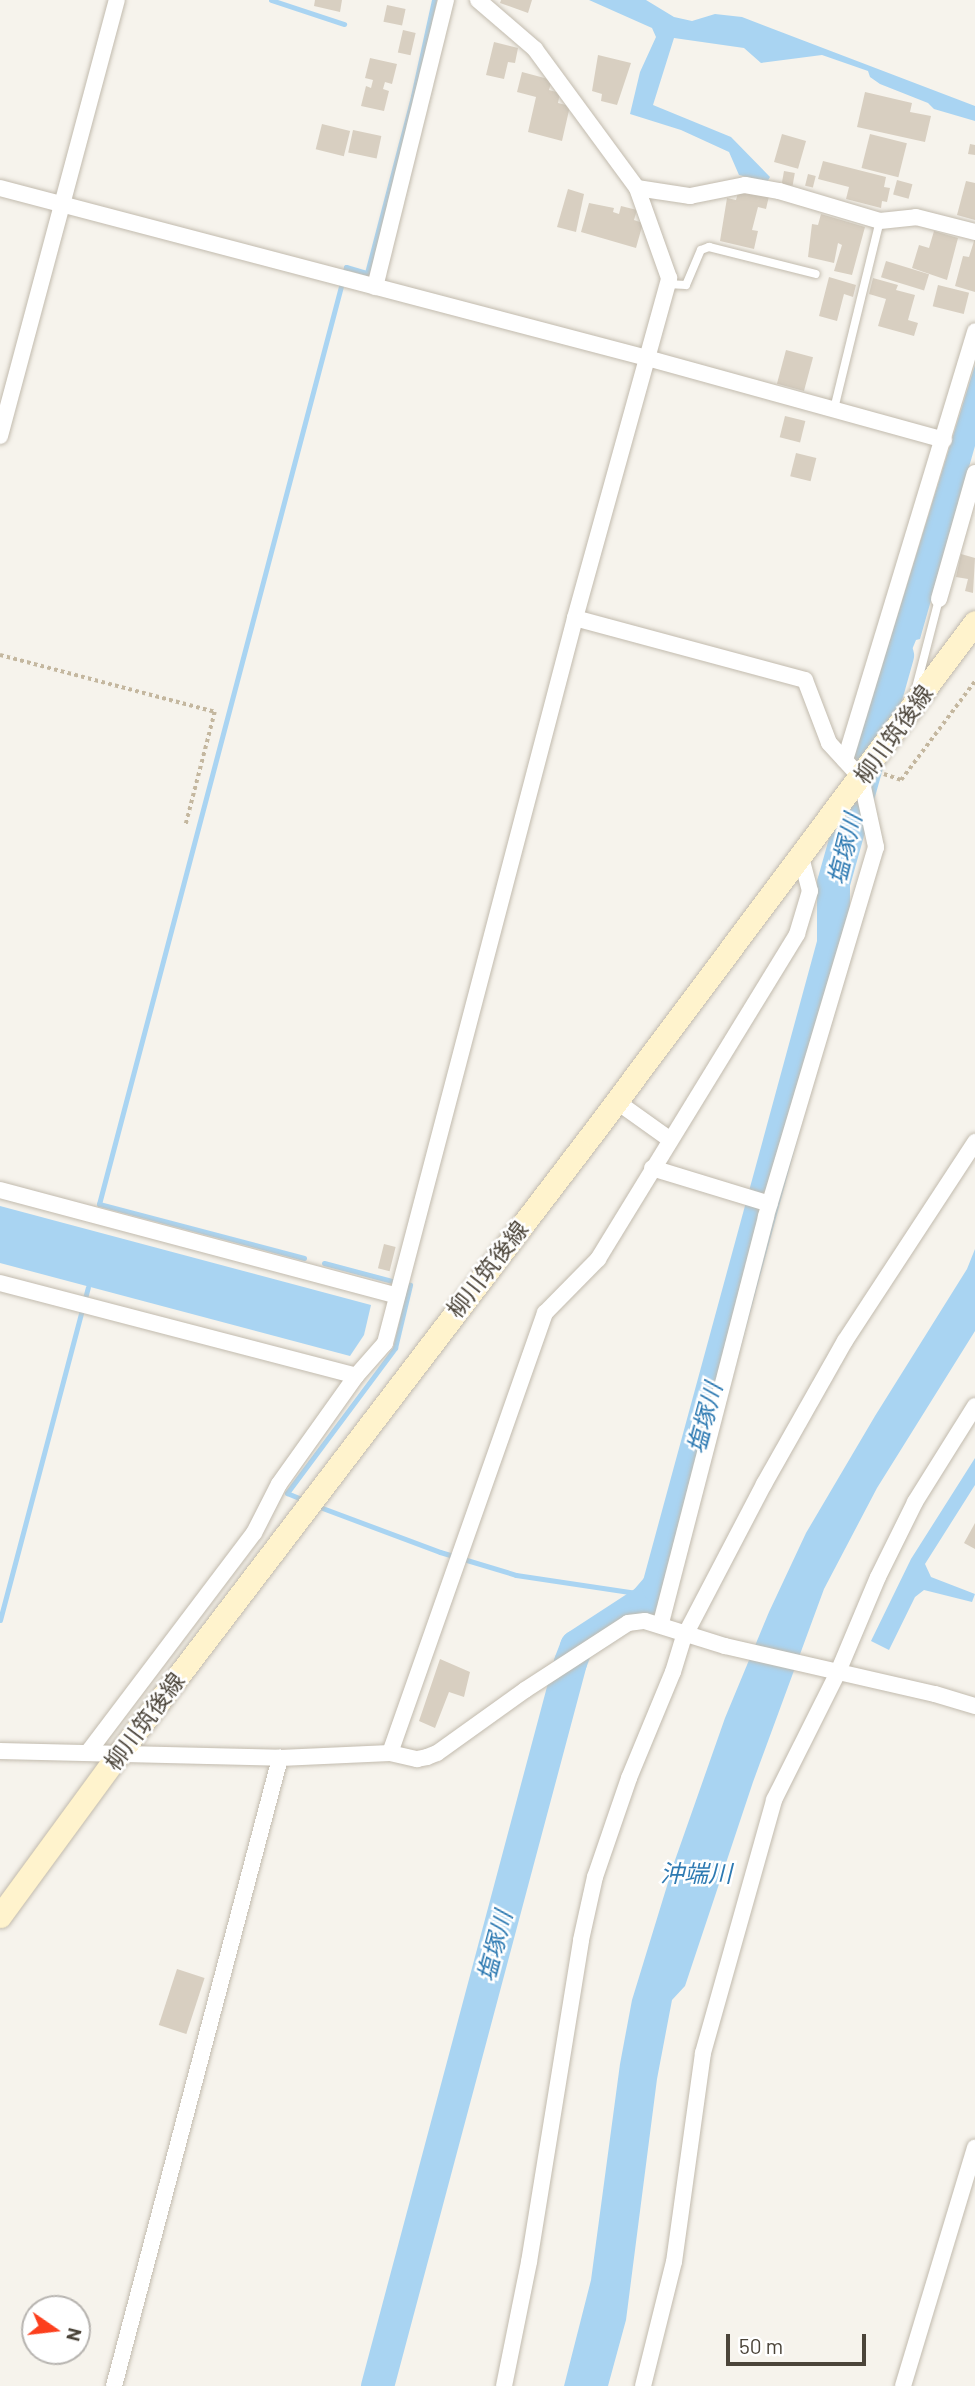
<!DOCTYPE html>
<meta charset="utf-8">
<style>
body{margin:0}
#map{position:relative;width:975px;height:2386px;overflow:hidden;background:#f6f3ec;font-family:Barlow,"Noto Sans JP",sans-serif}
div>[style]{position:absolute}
.water>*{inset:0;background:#a9d4f2}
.stream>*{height:5px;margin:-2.5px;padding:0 2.5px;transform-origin:2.5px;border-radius:2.5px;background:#a9d4f2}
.river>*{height:33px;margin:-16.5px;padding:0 16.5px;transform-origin:16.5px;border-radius:16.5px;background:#a9d4f2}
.building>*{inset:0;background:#d8cfc1;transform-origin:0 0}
.path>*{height:3.5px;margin-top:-1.75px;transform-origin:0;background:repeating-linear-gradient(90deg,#c4b79f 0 3.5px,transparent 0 7px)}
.roads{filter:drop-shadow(0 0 2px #c2bbae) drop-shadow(0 0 2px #c2bbae)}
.service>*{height:8px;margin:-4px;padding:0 4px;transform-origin:4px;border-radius:4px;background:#fff}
.minor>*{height:16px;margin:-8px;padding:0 8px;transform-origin:8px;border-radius:8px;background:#fff}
.secondary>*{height:23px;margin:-11.5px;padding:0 11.5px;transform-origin:11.5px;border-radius:11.5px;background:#fff3cd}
span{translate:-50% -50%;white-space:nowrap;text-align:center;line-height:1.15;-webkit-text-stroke:5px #fff;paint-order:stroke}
.street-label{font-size:23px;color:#4b4439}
.water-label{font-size:24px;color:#2e7ab2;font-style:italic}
.north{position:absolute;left:21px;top:2295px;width:70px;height:70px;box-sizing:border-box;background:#fff;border:2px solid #b7b4b0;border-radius:50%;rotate:104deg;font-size:19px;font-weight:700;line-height:28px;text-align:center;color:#4b4439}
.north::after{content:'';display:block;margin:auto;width:24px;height:32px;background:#fc3f1d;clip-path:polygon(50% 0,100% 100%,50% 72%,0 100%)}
.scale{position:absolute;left:726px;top:2334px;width:140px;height:32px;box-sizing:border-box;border:4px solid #4b4439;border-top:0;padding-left:9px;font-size:21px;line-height:24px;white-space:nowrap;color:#4b4439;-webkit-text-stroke:5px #fff;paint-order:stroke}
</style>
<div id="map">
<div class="water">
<div style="clip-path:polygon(589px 0,646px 0,674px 17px,692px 21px,715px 14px,742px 17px,975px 106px,975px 121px,934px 109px,928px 103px,880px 84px,870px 77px,868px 71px,822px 55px,761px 63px,744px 48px,674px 38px,653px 105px,731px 137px,770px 177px,767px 182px,739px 175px,729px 152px,681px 130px,630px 114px,640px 72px,656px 37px,652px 28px)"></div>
<div style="clip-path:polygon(975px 365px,975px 446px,920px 639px,916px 640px,892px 698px,870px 704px)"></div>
<div style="clip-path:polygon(0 1206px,371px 1305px,364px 1335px,350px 1356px,0 1263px)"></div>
<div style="clip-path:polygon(975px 1249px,975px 1331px,877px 1488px,824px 1589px,753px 1782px,685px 1986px,672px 2000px,657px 2079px,626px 2320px,608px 2386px,564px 2386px,591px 2280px,620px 2064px,632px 2000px,674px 1863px,725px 1718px,769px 1612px,806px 1533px,875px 1416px,967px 1269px)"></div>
<div style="clip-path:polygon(975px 1458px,975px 1485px,925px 1564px,931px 1577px,975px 1594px,972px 1602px,924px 1590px,915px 1597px,889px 1650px,871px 1641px,911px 1559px)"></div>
</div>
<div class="stream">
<div style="left:271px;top:0;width:77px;rotate:18.2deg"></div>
<div style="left:304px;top:1258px;width:212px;rotate:-165.2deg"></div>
<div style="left:99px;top:1204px;width:969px;rotate:-75.23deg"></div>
<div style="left:346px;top:267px;width:22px;rotate:16deg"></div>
<div style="left:367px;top:273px;width:183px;rotate:-75.4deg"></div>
<div style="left:413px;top:96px;width:98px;rotate:-77.7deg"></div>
<div style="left:324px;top:1263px;width:70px;rotate:14.8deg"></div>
<div style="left:304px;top:1500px;width:18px;rotate:-158deg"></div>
<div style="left:287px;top:1493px;width:181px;rotate:-53.3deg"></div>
<div style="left:395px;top:1348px;width:65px;rotate:-76.6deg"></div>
<div style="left:317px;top:1506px;width:131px;rotate:20.5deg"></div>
<div style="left:440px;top:1552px;width:79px;rotate:16.8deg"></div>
<div style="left:516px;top:1575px;width:135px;rotate:8.5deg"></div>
<div style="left:0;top:1620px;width:344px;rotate:-75.2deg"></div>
</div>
<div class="river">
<div style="left:377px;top:2386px;width:749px;rotate:-75.07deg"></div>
<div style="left:570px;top:1662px;width:17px;rotate:-69deg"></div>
<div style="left:576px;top:1646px;width:82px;rotate:-33.1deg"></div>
<div style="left:645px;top:1601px;width:20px;rotate:-49deg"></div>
<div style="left:658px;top:1586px;width:666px;rotate:-74.78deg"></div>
<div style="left:833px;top:943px;width:60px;rotate:-90deg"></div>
<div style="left:833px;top:883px;width:237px;rotate:-74.3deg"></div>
</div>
<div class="building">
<div style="clip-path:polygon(315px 0,342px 0,340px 12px,314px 6px)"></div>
<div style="clip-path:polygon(501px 0,532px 0,528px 13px,500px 3px)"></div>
<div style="left:387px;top:5px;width:19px;height:17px;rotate:12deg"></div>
<div style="left:403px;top:30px;width:13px;height:23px;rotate:13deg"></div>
<div style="clip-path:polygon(494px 42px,518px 48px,515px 63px,508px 62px,504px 79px,486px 75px)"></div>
<div style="clip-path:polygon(598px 55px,631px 63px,617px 105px,601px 101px,602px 94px,592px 91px)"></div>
<div style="clip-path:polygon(370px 58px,397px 64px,392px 84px,385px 82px,383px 89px,389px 91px,384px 111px,361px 106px,366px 86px,371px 88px,373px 80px,365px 78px)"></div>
<div style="clip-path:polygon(522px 72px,552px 80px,549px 90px,560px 93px,558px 103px,570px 106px,562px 141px,528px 132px,536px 97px,517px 92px)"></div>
<div style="clip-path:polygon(865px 92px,912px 103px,910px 112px,931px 116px,925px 142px,857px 127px)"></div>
<div style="left:322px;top:124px;width:29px;height:26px;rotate:14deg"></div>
<div style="left:353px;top:130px;width:29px;height:23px;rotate:12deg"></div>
<div style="left:782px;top:134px;width:25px;height:29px;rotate:16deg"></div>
<div style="left:870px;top:134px;width:38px;height:35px;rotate:14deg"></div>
<div style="clip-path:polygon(970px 144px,975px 145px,975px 155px,968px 154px)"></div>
<div style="clip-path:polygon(823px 161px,886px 177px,884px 187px,890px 188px,887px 202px,882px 201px,881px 208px,846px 199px,849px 187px,818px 179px)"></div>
<div style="left:784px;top:171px;width:11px;height:13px;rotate:10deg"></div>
<div style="left:808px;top:174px;width:8px;height:12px;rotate:14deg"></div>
<div style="left:897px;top:180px;width:16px;height:15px;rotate:15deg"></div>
<div style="clip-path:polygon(966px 181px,975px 183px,975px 220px,957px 215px)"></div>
<div style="clip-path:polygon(568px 189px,584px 194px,576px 232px,557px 227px)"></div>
<div style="clip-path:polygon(739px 189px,769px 196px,766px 209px,758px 207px,752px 230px,758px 231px,754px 249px,720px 241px,727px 198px,736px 200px)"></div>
<div style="clip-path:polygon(589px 203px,614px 208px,613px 212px,619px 214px,621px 206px,637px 210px,634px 220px,643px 223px,636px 248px,581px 232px)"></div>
<div style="clip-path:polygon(821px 214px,865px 227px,852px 275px,834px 271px,842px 245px,838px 243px,834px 263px,808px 257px,812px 224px,818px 225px)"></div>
<div style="clip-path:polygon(934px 231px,958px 238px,947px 280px,912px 268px,919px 245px,929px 248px)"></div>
<div style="clip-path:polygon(975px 238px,975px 292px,955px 286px,963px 256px,969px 257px)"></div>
<div style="left:886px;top:261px;width:45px;height:17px;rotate:17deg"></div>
<div style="clip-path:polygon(829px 277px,856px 285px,853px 297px,844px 294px,837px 321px,819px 316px)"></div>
<div style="clip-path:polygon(873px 278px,898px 285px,896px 290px,915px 295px,908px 320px,918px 323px,914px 336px,878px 326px,886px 299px,869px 294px)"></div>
<div style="left:938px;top:285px;width:32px;height:22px;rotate:14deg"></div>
<div style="left:786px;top:350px;width:28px;height:35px;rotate:15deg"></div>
<div style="left:785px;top:416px;width:21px;height:22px;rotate:14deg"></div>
<div style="left:796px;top:453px;width:21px;height:24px;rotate:14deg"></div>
<div style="clip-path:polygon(961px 554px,975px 558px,973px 593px,965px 591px,968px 579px,956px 577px)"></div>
<div style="left:384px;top:1244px;width:12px;height:25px;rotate:14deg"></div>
<div style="clip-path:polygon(975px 1523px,975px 1549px,964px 1543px)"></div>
<div style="clip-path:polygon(440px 1659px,470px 1672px,464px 1697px,449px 1692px,435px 1728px,419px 1721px)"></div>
<div style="left:177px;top:1969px;width:29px;height:59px;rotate:18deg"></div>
</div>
<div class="path">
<div style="left:0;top:655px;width:222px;rotate:14.8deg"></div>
<div style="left:215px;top:712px;width:116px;rotate:104.5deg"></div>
<div style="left:884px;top:774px;width:18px;rotate:19deg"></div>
<div style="left:901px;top:780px;width:124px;rotate:-53.2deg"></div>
</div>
<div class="roads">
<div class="service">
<div style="left:667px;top:284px;width:19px;rotate:3deg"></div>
<div style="left:686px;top:285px;width:38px;rotate:-67deg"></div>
<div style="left:701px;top:250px;width:9px;rotate:-21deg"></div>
<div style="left:709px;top:247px;width:110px;rotate:14.2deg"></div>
<div style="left:834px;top:409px;width:194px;rotate:-76.3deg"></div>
<div style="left:916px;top:688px;width:92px;rotate:-75.5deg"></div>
</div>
<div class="minor">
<div style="left:0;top:188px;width:669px;rotate:14.72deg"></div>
<div style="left:647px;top:358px;width:308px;rotate:15.4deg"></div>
<div style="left:637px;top:188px;width:54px;rotate:8.6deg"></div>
<div style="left:690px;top:196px;width:56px;rotate:-11.3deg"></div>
<div style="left:745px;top:185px;width:35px;rotate:10deg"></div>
<div style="left:779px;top:191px;width:105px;rotate:16.5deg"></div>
<div style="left:880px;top:221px;width:36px;rotate:-6deg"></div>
<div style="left:916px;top:217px;width:61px;rotate:14.3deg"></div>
<div style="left:375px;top:287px;width:296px;rotate:-76.1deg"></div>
<div style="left:0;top:436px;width:451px;rotate:-75deg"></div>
<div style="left:939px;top:599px;width:131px;rotate:-74.1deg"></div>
<div style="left:575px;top:618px;width:238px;rotate:15.1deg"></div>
<div style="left:805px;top:680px;width:67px;rotate:69.1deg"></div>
<div style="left:829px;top:743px;width:47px;rotate:47.6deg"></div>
<div style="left:861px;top:778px;width:71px;rotate:77.7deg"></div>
<div style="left:876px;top:847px;width:386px;rotate:106.6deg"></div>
<div style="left:766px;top:1217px;width:420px;rotate:104.5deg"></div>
<div style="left:845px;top:760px;width:448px;rotate:-73.1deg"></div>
<div style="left:616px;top:1101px;width:65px;rotate:35.6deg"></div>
<div style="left:652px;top:1168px;width:123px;rotate:17deg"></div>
<div style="left:0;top:1190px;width:411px;rotate:14.9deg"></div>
<div style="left:0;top:1283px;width:368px;rotate:14.6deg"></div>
<div style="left:0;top:1751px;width:280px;rotate:1.4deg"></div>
<div style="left:280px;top:1758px;width:110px;rotate:-2.6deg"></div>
<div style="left:390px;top:1753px;width:28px;rotate:13deg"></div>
<div style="left:417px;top:1759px;width:10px;rotate:-11deg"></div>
<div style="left:427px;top:1757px;width:11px;rotate:-22deg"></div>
<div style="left:437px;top:1753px;width:108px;rotate:-35.6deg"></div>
<div style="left:525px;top:1690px;width:123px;rotate:-33deg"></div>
<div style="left:628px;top:1623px;width:17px;rotate:-7deg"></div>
<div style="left:645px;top:1621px;width:84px;rotate:17.4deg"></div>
<div style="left:725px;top:1646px;width:215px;rotate:12.9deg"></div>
<div style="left:935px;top:1694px;width:42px;rotate:16.7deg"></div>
<div style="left:89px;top:1751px;width:273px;rotate:-52.9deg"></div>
<div style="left:254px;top:1533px;width:55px;rotate:-63deg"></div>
<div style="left:279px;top:1484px;width:133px;rotate:-54.5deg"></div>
<div style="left:356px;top:1376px;width:44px;rotate:-48.7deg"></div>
<div style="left:385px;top:1343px;width:749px;rotate:-75.31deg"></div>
<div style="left:575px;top:618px;width:353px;rotate:-74.5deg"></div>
<div style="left:669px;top:278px;width:96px;rotate:-109.6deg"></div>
<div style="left:637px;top:188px;width:172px;rotate:-126.3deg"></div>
<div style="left:535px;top:49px;width:75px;rotate:-139.3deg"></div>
<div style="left:390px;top:1753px;width:467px;rotate:-70.6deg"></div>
<div style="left:545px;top:1313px;width:76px;rotate:-45.5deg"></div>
<div style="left:598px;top:1259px;width:381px;rotate:-58.5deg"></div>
<div style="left:797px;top:934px;width:45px;rotate:-73.2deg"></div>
<div style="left:810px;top:891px;width:35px;rotate:-105deg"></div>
<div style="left:114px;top:2386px;width:650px;rotate:-75.19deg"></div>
<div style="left:504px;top:2386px;width:126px;rotate:-78.6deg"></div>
<div style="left:529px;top:2262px;width:326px;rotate:-80.8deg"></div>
<div style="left:581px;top:1940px;width:65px;rotate:-77.5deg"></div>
<div style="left:595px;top:1877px;width:105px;rotate:-71deg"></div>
<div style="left:629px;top:1778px;width:115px;rotate:-67.5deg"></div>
<div style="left:673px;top:1672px;width:37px;rotate:-73deg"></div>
<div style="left:684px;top:1637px;width:173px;rotate:-62.4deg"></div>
<div style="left:764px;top:1484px;width:164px;rotate:-60.5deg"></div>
<div style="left:845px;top:1341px;width:238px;rotate:-56.8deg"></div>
<div style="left:643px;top:2386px;width:128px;rotate:-76deg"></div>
<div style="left:674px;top:2262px;width:211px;rotate:-82.1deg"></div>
<div style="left:703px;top:2053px;width:263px;rotate:-74.3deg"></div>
<div style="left:774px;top:1800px;width:143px;rotate:-63.4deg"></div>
<div style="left:838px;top:1672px;width:103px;rotate:-67.2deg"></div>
<div style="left:878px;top:1577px;width:84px;rotate:-63.7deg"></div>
<div style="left:915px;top:1502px;width:113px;rotate:-58deg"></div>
<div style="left:903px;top:2386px;width:249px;rotate:-73.2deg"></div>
</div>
<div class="secondary">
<div style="left:0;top:1916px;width:200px;rotate:-53.8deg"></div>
<div style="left:118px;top:1755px;width:781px;rotate:-52.65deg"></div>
<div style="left:592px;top:1134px;width:639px;rotate:-53.2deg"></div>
</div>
</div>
<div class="street-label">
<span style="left:893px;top:734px;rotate:-54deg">柳川筑後線</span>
<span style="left:487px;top:1269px;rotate:-52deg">柳川筑後線</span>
<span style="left:144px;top:1721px;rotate:-53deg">柳川筑後線</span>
</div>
<div class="water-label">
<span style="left:844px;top:849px;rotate:-76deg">塩塚川</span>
<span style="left:704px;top:1418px;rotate:-75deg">塩塚川</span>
<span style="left:696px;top:1873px">沖端川</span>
<span style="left:494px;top:1946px;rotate:-75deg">塩塚川</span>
</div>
<div class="north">N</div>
<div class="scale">50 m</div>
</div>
